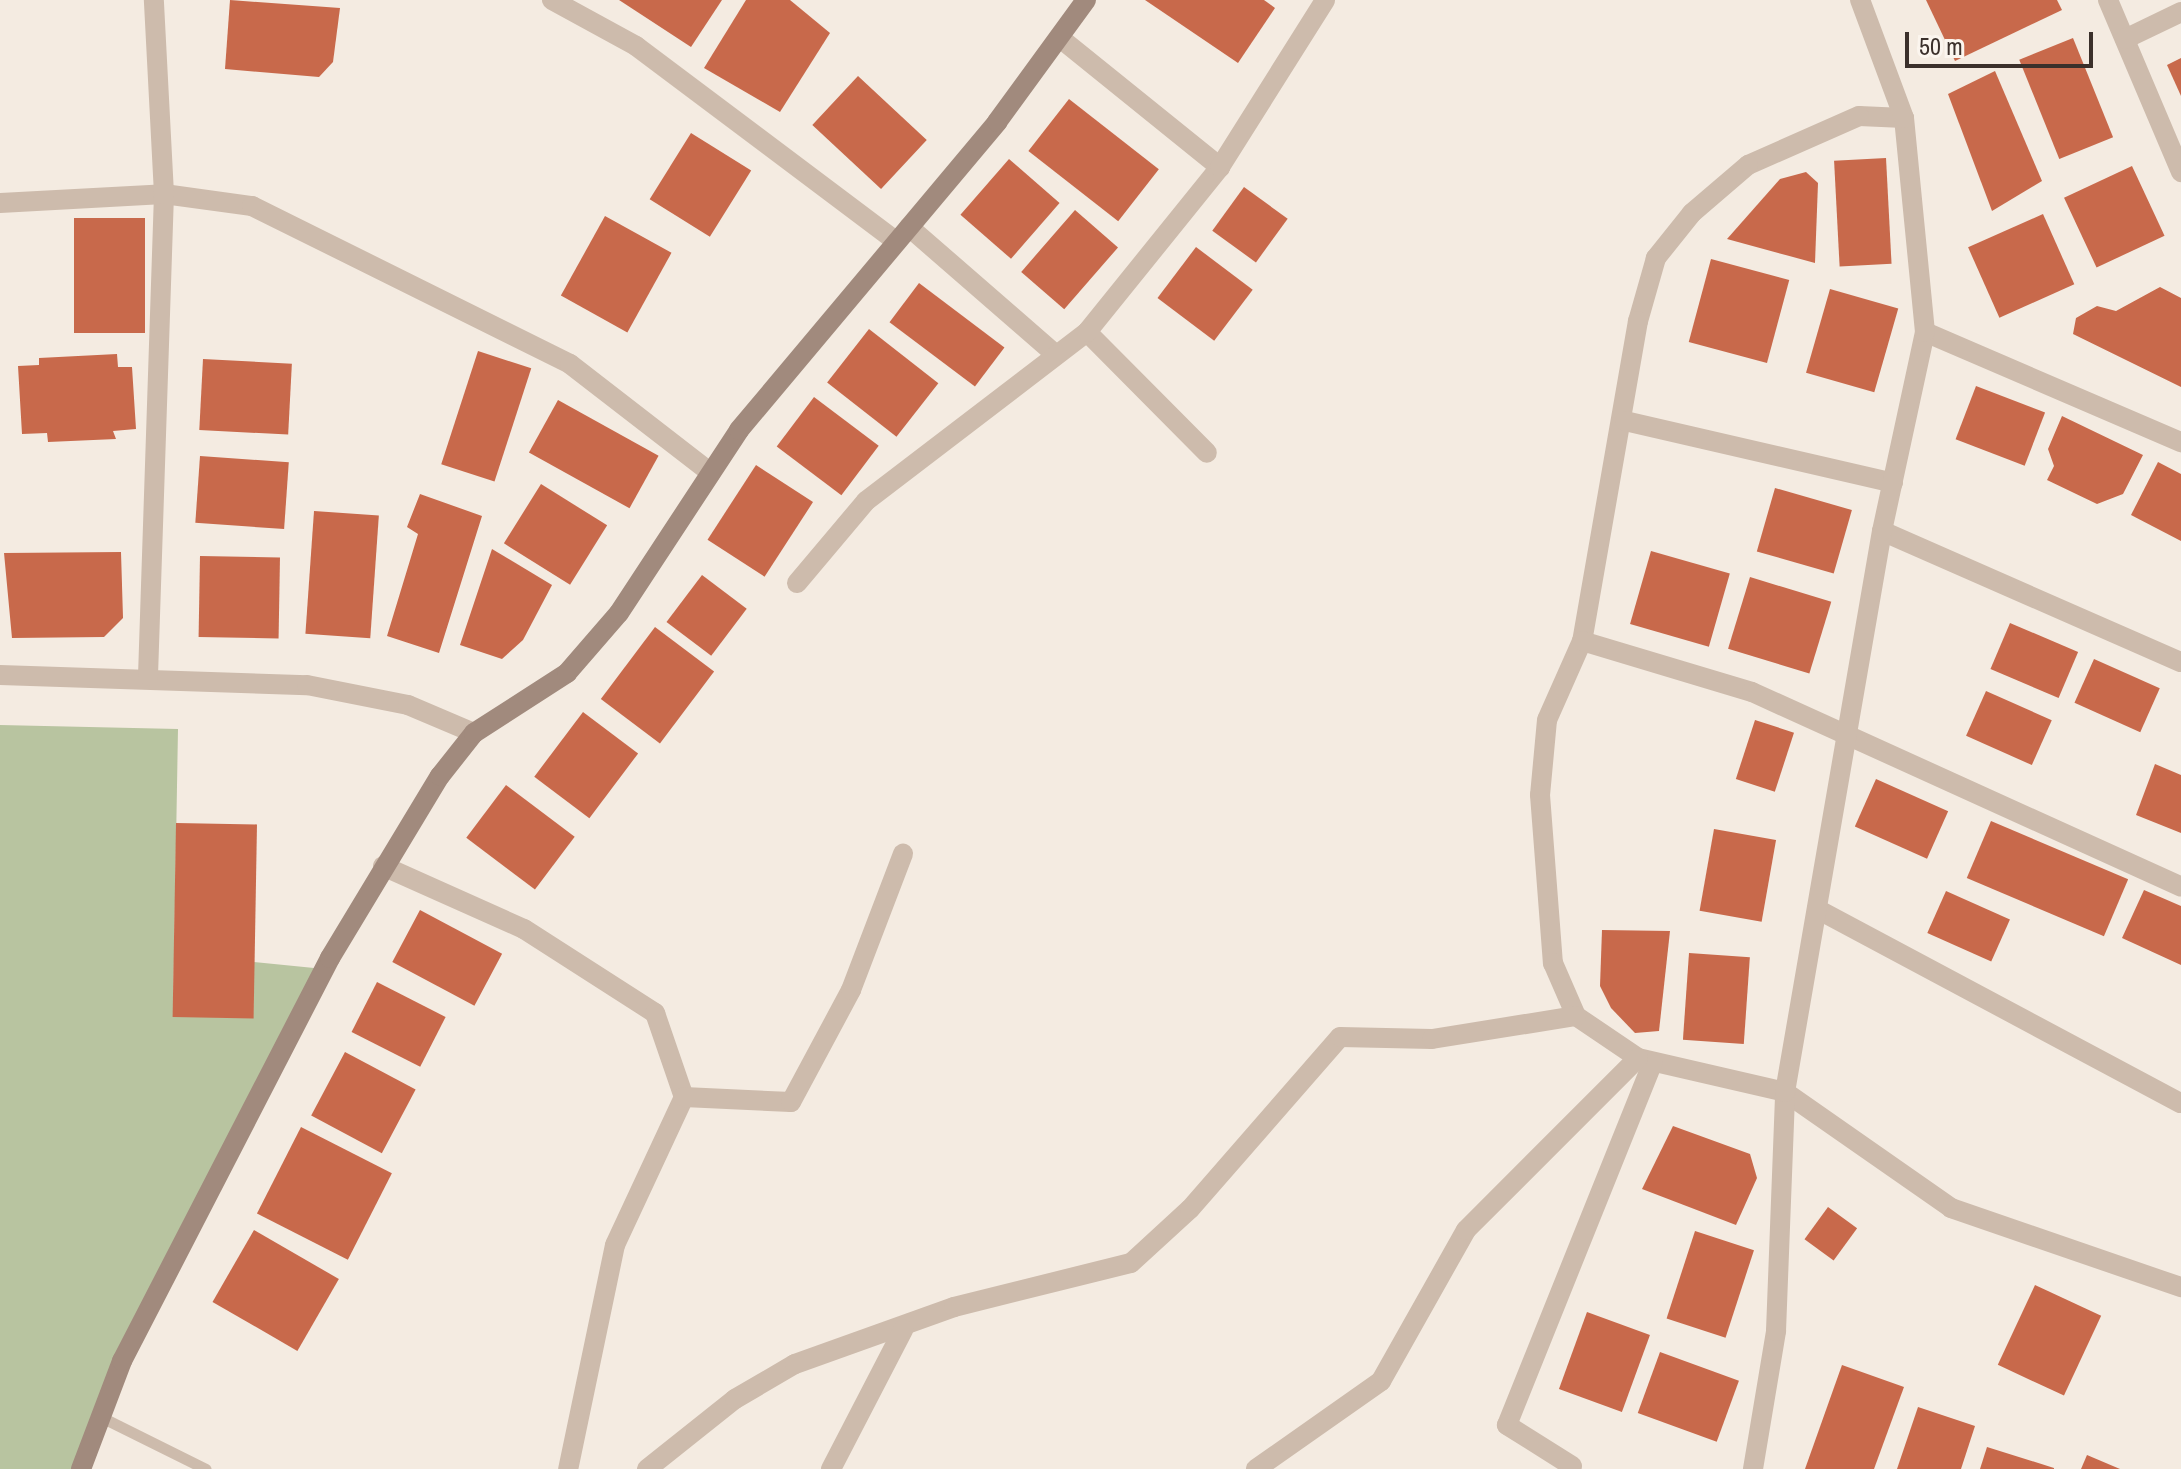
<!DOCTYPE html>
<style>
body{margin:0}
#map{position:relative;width:2181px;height:1469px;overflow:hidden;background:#f4ebe1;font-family:"Archivo Narrow",sans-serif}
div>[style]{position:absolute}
.green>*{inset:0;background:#b8c4a0}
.building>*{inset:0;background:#c8694b;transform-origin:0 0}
.service>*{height:11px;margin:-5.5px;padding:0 5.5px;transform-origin:5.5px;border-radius:5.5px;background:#cdbbac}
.minor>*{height:20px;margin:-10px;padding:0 10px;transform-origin:10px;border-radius:10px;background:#cdbbac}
.secondary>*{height:20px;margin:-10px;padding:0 10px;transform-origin:10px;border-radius:10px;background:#a18a7d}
span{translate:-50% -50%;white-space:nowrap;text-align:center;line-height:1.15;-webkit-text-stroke:6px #fbf5ee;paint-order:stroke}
.scale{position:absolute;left:1905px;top:32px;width:188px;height:36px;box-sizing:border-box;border:4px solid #3b302b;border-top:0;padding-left:10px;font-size:24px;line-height:28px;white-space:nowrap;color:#3b302b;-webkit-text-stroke:6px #fbf5ee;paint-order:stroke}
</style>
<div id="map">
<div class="green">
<div style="clip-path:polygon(0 725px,178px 729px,173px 1016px,253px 1018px,254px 962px,324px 969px,122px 1361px,81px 1469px,0 1469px)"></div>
</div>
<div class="building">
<div style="clip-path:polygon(230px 0,340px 8px,333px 62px,319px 77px,225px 69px)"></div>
<div style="clip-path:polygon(619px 0,722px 0,691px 47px)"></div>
<div style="clip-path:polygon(746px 0,790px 0,830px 33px,780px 112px,704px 68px)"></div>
<div style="clip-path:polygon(1145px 0,1264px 0,1275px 8px,1238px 63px)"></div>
<div style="clip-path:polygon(1926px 0,2057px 0,2062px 10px,1955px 61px)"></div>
<div style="left:2073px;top:38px;width:107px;height:58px;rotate:68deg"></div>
<div style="clip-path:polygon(2181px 58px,2181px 96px,2167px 65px)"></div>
<div style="clip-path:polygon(1995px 71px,2042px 181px,1992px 211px,1948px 94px)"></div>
<div style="left:858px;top:76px;width:94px;height:67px;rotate:43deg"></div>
<div style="left:1069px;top:99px;width:114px;height:66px;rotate:38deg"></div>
<div style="left:691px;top:133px;width:71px;height:78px;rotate:32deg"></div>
<div style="left:1886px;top:158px;width:106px;height:52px;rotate:87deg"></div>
<div style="left:1009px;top:159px;width:67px;height:74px;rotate:41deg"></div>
<div style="left:2132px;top:166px;width:77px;height:75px;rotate:65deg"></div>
<div style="clip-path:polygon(1806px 172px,1818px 183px,1815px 263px,1727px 239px,1780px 179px)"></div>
<div style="left:1244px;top:187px;width:54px;height:54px;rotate:36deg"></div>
<div style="left:1075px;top:210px;width:57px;height:82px;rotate:41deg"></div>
<div style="left:2043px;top:214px;width:77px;height:82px;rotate:66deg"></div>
<div style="left:605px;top:216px;width:76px;height:91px;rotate:29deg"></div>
<div style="left:145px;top:218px;width:115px;height:71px;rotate:90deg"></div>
<div style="left:1196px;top:247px;width:71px;height:64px;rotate:37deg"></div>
<div style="left:1711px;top:259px;width:81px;height:86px;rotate:15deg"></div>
<div style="left:919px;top:283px;width:107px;height:49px;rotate:37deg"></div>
<div style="clip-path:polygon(2160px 287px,2181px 298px,2181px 387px,2073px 334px,2076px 318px,2097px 306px,2116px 311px)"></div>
<div style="left:1830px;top:289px;width:71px;height:87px;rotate:16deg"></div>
<div style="left:869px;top:329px;width:88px;height:68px;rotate:38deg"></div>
<div style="left:478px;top:351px;width:56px;height:119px;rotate:18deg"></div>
<div style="clip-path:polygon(117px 354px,118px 367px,132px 367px,136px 429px,113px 431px,116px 439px,48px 442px,47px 433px,22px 434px,18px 366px,39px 365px,39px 358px)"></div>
<div style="left:203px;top:359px;width:89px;height:71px;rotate:3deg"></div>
<div style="left:1976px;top:386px;width:74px;height:57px;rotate:21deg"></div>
<div style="left:814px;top:397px;width:81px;height:62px;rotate:37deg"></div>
<div style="left:558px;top:400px;width:115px;height:60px;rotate:29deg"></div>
<div style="clip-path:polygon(2062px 416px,2143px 455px,2123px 494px,2097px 504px,2047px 480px,2054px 466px,2048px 449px)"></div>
<div style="left:200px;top:456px;width:89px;height:67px;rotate:4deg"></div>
<div style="clip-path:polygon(2158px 462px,2181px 474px,2181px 541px,2131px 515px)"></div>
<div style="left:756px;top:465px;width:68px;height:89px;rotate:33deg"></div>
<div style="left:541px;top:484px;width:78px;height:70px;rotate:32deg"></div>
<div style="left:1775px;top:488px;width:80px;height:66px;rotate:16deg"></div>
<div style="clip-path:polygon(420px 494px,482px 516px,439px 653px,387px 636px,418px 534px,407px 527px)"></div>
<div style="left:314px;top:511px;width:65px;height:123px;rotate:4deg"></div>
<div style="clip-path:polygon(492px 549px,552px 585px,523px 640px,502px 659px,460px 645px)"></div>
<div style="left:1651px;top:551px;width:82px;height:76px;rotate:16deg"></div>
<div style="clip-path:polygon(121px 552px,123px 618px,104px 637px,12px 638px,4px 553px)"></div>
<div style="left:200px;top:556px;width:80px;height:81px;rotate:1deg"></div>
<div style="left:702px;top:575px;width:56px;height:59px;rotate:37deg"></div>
<div style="left:1750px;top:577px;width:85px;height:75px;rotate:17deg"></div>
<div style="left:2010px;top:623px;width:74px;height:50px;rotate:23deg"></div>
<div style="left:655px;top:627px;width:74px;height:90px;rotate:37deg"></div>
<div style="left:2094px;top:659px;width:72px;height:48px;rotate:24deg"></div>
<div style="left:1986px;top:691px;width:72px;height:49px;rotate:24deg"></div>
<div style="left:583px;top:712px;width:69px;height:81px;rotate:37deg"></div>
<div style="left:1755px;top:720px;width:41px;height:62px;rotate:18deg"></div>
<div style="clip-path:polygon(2155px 764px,2181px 775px,2181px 833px,2136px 815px)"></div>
<div style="left:1876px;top:779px;width:79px;height:52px;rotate:24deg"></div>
<div style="left:506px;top:785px;width:86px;height:66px;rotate:37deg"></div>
<div style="left:1991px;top:821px;width:149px;height:62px;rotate:23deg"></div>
<div style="left:176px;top:823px;width:81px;height:194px;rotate:1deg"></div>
<div style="left:1714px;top:829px;width:63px;height:83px;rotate:10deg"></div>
<div style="clip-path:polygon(2144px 890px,2181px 906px,2181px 965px,2122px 938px)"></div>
<div style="left:1946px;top:891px;width:70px;height:46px;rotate:24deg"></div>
<div style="left:420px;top:910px;width:93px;height:59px;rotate:28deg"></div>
<div style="clip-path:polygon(1602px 930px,1670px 931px,1659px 1031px,1635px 1033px,1611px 1008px,1600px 986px)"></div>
<div style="left:1689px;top:953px;width:61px;height:87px;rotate:4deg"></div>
<div style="left:377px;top:982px;width:77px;height:56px;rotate:27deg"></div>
<div style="left:345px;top:1052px;width:80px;height:72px;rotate:28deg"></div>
<div style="clip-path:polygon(1673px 1126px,1750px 1154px,1757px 1178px,1736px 1225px,1642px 1189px)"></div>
<div style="left:301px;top:1127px;width:102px;height:97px;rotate:27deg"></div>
<div style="left:1828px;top:1207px;width:36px;height:40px;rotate:36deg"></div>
<div style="left:254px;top:1230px;width:98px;height:83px;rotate:30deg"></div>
<div style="left:1695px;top:1231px;width:62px;height:92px;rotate:18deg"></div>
<div style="left:2035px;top:1285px;width:73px;height:88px;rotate:25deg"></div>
<div style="left:1587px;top:1312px;width:67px;height:82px;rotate:20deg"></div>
<div style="left:1660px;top:1352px;width:84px;height:65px;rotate:20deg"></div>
<div style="clip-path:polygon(1842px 1365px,1904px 1387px,1874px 1469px,1805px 1469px)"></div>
<div style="clip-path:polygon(1918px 1407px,1975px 1426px,1961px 1469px,1897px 1469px)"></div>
<div style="clip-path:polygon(1987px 1447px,2054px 1468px,2054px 1469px,1980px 1469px)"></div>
<div style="clip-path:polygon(2087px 1455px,2120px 1469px,2081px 1469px)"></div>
</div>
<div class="service">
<div style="left:99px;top:1416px;width:119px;rotate:26.4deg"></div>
</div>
<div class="minor">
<div style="left:552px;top:0;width:96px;rotate:28.7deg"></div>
<div style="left:636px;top:46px;width:326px;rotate:36.9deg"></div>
<div style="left:2108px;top:0;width:187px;rotate:67deg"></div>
<div style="left:1060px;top:38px;width:206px;rotate:38.9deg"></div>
<div style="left:2125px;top:39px;width:62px;rotate:-25.7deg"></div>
<div style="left:1904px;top:118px;width:45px;rotate:-177.5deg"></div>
<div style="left:1859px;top:116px;width:121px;rotate:156.2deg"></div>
<div style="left:1748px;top:165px;width:74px;rotate:139.4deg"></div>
<div style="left:1692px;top:213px;width:58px;rotate:128.7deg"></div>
<div style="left:1656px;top:258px;width:66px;rotate:105.9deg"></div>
<div style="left:1638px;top:321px;width:325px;rotate:99.9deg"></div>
<div style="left:1582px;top:641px;width:86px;rotate:113.9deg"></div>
<div style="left:1547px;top:720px;width:75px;rotate:95.3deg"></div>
<div style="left:1540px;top:795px;width:169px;rotate:85.6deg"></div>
<div style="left:1553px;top:963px;width:58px;rotate:66.5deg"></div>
<div style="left:1576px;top:1016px;width:75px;rotate:34.1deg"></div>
<div style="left:1638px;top:1058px;width:151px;rotate:13deg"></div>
<div style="left:1785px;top:1092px;width:203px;rotate:34.9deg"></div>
<div style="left:1951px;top:1208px;width:243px;rotate:19deg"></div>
<div style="left:0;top:203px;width:164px;rotate:-3.1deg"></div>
<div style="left:164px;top:194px;width:89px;rotate:7.8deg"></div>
<div style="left:252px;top:206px;width:355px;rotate:26.4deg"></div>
<div style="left:570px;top:364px;width:178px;rotate:37.7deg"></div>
<div style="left:909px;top:227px;width:195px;rotate:41deg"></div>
<div style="left:1087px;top:332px;width:170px;rotate:45.2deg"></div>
<div style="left:1925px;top:332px;width:279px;rotate:23.3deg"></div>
<div style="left:1625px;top:421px;width:275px;rotate:13deg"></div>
<div style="left:1882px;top:531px;width:326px;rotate:23.7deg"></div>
<div style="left:797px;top:583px;width:107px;rotate:-49.9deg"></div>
<div style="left:866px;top:501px;width:278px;rotate:-37.4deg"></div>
<div style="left:1087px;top:332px;width:212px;rotate:-51.1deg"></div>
<div style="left:1220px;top:167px;width:197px;rotate:-57.8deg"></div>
<div style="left:1582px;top:641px;width:177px;rotate:16.7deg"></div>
<div style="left:1752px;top:692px;width:471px;rotate:24.4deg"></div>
<div style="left:0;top:675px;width:307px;rotate:1.9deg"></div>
<div style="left:307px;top:685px;width:103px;rotate:11.2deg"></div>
<div style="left:408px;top:705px;width:72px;rotate:23deg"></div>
<div style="left:148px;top:676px;width:482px;rotate:-88.1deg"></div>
<div style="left:164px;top:194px;width:194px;rotate:-93deg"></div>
<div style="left:383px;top:866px;width:154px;rotate:24.1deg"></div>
<div style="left:524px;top:929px;width:156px;rotate:32.7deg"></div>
<div style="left:655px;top:1013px;width:89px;rotate:71deg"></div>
<div style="left:684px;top:1097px;width:163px;rotate:115deg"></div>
<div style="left:615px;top:1245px;width:229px;rotate:101.8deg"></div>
<div style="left:1817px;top:909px;width:412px;rotate:28.1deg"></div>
<div style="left:684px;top:1097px;width:107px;rotate:2.7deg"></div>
<div style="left:791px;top:1102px;width:127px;rotate:-61.8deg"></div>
<div style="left:851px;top:990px;width:146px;rotate:-69.1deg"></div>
<div style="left:1572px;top:1466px;width:77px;rotate:-147.8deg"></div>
<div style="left:1507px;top:1425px;width:391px;rotate:-68.1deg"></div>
<div style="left:647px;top:1469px;width:112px;rotate:-38.5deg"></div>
<div style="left:735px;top:1399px;width:69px;rotate:-30.3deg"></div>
<div style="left:795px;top:1364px;width:169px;rotate:-19.7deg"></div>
<div style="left:954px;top:1307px;width:182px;rotate:-14deg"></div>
<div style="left:1131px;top:1263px;width:80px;rotate:-42.5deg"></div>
<div style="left:1190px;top:1209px;width:228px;rotate:-48.9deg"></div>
<div style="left:1340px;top:1037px;width:92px;rotate:1.2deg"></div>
<div style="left:1432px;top:1039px;width:146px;rotate:-9.1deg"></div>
<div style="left:831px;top:1469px;width:157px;rotate:-62.6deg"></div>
<div style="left:1256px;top:1469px;width:153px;rotate:-35.1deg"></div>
<div style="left:1381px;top:1381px;width:173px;rotate:-60.6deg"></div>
<div style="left:1466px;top:1230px;width:243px;rotate:-45deg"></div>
<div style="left:1753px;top:1469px;width:140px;rotate:-80.5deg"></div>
<div style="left:1776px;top:1331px;width:239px;rotate:-87.8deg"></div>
<div style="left:1785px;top:1092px;width:569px;rotate:-80.19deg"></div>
<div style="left:1882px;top:531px;width:204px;rotate:-77.8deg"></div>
<div style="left:1925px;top:332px;width:215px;rotate:-95.6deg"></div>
<div style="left:1904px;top:118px;width:126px;rotate:-110.4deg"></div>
</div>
<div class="secondary">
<div style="left:81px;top:1469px;width:116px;rotate:-69.2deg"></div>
<div style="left:122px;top:1361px;width:454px;rotate:-62.7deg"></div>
<div style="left:330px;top:958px;width:213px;rotate:-58.9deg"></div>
<div style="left:440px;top:776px;width:55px;rotate:-51.7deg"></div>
<div style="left:474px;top:733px;width:111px;rotate:-32.8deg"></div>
<div style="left:567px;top:673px;width:79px;rotate:-49.1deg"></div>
<div style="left:619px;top:613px;width:219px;rotate:-56.7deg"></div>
<div style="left:739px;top:430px;width:402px;rotate:-50deg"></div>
<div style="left:997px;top:122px;width:151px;rotate:-53.9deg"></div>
</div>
<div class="scale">50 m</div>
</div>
